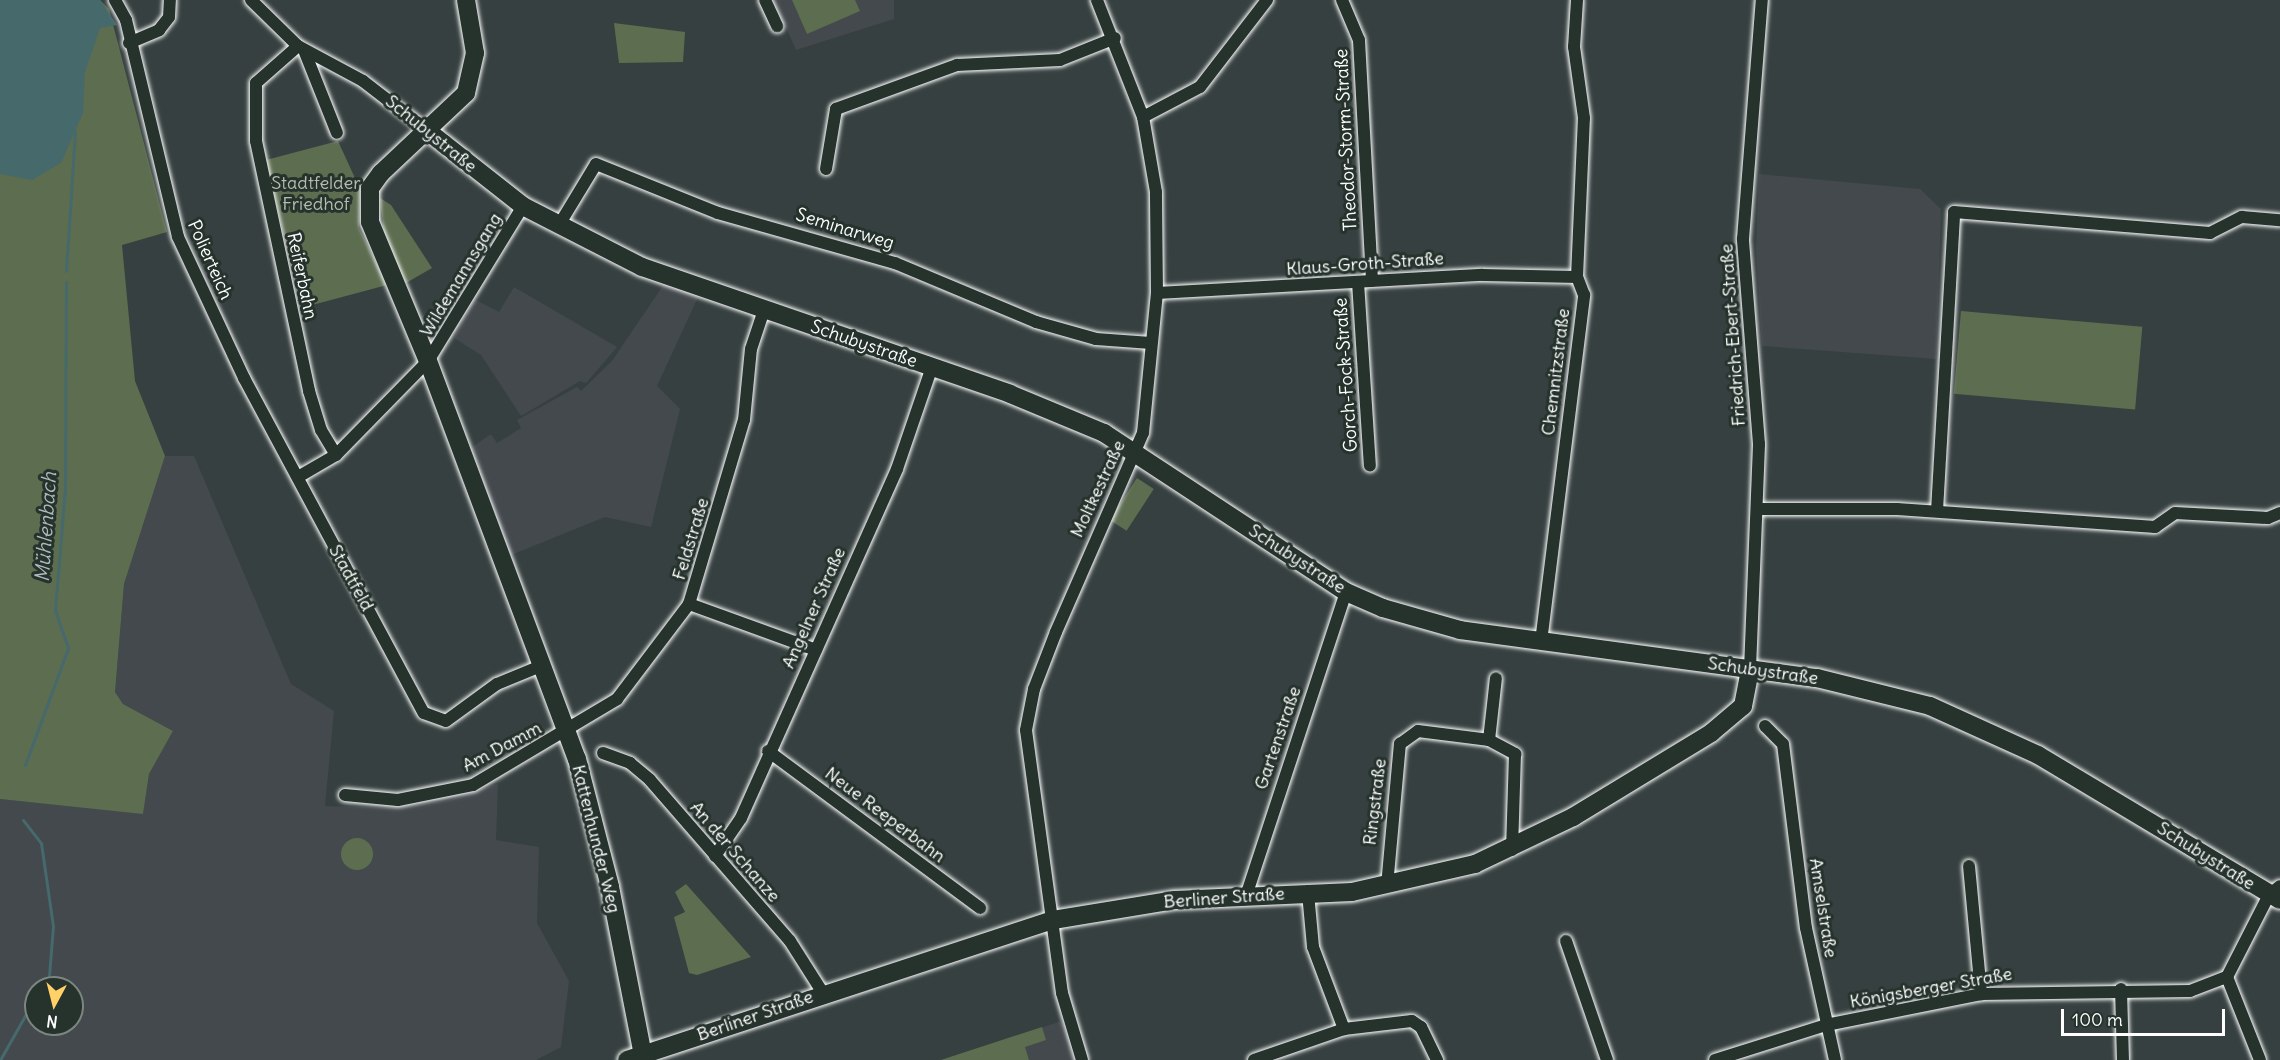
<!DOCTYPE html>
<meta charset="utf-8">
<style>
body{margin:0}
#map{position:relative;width:2280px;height:1060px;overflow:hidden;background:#374040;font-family:Delius,sans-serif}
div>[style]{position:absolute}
.built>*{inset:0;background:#43494d}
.green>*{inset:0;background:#5d6d50;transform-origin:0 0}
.round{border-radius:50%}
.water>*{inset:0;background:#46696c}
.stream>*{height:3px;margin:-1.5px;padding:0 1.5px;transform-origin:1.5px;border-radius:1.5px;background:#46696c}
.roads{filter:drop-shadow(0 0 2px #fff) drop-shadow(0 0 2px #fff)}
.street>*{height:12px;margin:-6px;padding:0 6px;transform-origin:6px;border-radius:6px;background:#26332d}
.secondary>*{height:18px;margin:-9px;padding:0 9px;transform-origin:9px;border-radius:9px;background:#26332d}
span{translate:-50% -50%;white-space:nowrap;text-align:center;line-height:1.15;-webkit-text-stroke:6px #26332d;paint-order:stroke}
.street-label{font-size:18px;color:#fff}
.park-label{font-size:18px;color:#b6bdb0}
.water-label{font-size:20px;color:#acbcbd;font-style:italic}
.north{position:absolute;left:24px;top:976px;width:60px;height:60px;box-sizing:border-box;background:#26332d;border:2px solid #7d8581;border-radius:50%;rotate:187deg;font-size:16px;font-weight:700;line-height:24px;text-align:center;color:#fff}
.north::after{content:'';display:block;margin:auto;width:21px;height:27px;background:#ffd166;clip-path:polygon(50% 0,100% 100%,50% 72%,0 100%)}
.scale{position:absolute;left:2061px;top:1009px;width:164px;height:27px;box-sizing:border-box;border:3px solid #fff;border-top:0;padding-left:8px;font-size:18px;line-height:21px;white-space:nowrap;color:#fff;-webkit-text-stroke:4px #26332d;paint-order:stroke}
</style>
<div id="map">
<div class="built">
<div style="clip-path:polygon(774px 0,894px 0,894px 19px,796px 50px)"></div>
<div style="clip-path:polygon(1759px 174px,1920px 189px,1941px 209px,1936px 359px,1762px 346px,1756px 248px)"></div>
<div style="clip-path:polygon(664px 284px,699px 295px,657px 386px,680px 409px,651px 527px,605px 517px,511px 555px,471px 448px,491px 434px,497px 443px,521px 428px,517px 420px,577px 387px,581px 391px,612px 361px)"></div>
<div style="clip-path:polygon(514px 287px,617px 347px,586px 383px,580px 381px,521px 416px,481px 355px,454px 338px,474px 299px,499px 312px)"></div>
<div style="clip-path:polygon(evenodd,165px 456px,194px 456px,291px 684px,334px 711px,325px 806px,396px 808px,450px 800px,498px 784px,496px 840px,539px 847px,537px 923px,569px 981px,561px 1047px,536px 1060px,0 1060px,0 799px,143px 813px,149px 774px,173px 731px,123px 704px,115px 692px,124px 584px,165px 456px,36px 988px,72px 988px,72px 1024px,36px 1024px,36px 988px)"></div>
<div style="clip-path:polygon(1062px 1021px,1075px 1060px,941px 1060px)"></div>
</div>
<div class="green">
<div style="clip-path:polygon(0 0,100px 0,109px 9px,167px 232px,122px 245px,135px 381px,165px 456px,124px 584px,115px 692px,123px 704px,173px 731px,149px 774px,143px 814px,0 799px)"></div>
<div style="clip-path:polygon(792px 0,855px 0,860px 11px,807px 34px)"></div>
<div style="clip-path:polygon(614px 23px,685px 32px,683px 62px,619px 63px)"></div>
<div style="clip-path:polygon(338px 141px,360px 189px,359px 228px,387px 285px,301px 308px,266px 160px)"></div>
<div style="clip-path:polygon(380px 198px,391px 205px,432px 268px,406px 283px,385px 240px)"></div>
<div style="left:1961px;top:311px;width:182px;height:83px;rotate:5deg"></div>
<div style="left:1137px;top:478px;width:20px;height:50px;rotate:33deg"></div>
<div class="round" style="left:341px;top:838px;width:32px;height:32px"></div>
<div style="clip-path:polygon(686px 884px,751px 957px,697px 975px,689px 973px,674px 917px,685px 912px,675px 892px)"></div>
<div style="clip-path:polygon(1042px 1027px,1046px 1040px,1025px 1047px,1029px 1060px,941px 1060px)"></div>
</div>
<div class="water">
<div style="clip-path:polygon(0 0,100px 0,117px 25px,100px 28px,85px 72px,83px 113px,61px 163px,32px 180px,0 174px)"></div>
</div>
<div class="stream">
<div style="left:66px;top:271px;width:140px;rotate:-86.3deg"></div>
<div style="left:25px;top:765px;width:125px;rotate:-69.8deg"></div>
<div style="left:68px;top:648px;width:40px;rotate:-108.9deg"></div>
<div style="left:55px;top:610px;width:121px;rotate:-85.3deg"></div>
<div style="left:65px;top:489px;width:207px;rotate:-89.7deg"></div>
<div style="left:23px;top:820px;width:29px;rotate:52deg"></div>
<div style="left:41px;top:843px;width:84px;rotate:81.8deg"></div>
<div style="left:53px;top:926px;width:50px;rotate:94.6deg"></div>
<div style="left:49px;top:976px;width:14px;rotate:124deg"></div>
<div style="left:0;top:1060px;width:73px;rotate:-60.6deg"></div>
</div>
<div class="roads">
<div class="street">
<div style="left:115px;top:0;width:23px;rotate:61deg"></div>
<div style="left:126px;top:20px;width:223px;rotate:76.5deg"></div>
<div style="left:178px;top:237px;width:156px;rotate:64.9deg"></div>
<div style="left:244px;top:378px;width:380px;rotate:61.8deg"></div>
<div style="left:424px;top:713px;width:23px;rotate:20deg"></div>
<div style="left:446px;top:721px;width:63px;rotate:-36deg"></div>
<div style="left:497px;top:684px;width:50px;rotate:-22.4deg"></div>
<div style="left:251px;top:0;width:66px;rotate:44.4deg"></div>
<div style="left:298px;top:46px;width:74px;rotate:28.3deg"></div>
<div style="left:363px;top:81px;width:83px;rotate:37.7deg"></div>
<div style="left:765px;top:0;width:29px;rotate:65deg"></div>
<div style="left:1342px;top:0;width:43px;rotate:67deg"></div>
<div style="left:1359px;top:40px;width:241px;rotate:86.9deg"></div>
<div style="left:129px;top:43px;width:33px;rotate:-23deg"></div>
<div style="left:159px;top:30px;width:16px;rotate:-52deg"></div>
<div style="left:169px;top:17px;width:17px;rotate:-87deg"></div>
<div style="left:298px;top:46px;width:56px;rotate:138.6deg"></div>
<div style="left:256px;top:83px;width:58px;rotate:90deg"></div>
<div style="left:256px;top:141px;width:256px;rotate:78deg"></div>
<div style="left:309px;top:391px;width:41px;rotate:72.9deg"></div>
<div style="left:321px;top:430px;width:29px;rotate:59deg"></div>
<div style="left:304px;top:50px;width:89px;rotate:68.3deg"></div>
<div style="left:1143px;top:117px;width:64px;rotate:-27.8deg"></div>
<div style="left:1200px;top:87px;width:110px;rotate:-52.4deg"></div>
<div style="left:826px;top:169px;width:61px;rotate:-80.5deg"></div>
<div style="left:836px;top:109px;width:129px;rotate:-20deg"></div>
<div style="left:957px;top:65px;width:103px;rotate:-2.8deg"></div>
<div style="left:1060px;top:60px;width:59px;rotate:-21.8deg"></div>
<div style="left:559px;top:225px;width:71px;rotate:-58.8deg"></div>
<div style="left:596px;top:164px;width:131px;rotate:21.9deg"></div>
<div style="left:718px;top:213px;width:184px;rotate:15.8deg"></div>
<div style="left:895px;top:263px;width:153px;rotate:22.7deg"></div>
<div style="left:1036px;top:322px;width:62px;rotate:15.8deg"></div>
<div style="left:1096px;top:339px;width:55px;rotate:4.2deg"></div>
<div style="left:1358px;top:282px;width:184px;rotate:86.3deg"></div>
<div style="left:1157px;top:293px;width:326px;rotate:-3.2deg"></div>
<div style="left:1483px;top:275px;width:94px;rotate:1.2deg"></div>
<div style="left:298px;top:477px;width:44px;rotate:-30.1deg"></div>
<div style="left:336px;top:455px;width:132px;rotate:-45.6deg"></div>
<div style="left:428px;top:361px;width:182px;rotate:-58.5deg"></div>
<div style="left:1759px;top:509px;width:138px"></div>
<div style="left:1897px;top:509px;width:259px;rotate:4deg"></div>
<div style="left:2155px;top:527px;width:24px;rotate:-35deg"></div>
<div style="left:2175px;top:513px;width:93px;rotate:3.1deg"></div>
<div style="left:2268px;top:518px;width:13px;rotate:-23deg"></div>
<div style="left:1937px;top:511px;width:299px;rotate:-86.7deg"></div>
<div style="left:1954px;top:212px;width:257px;rotate:4.7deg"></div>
<div style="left:2210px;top:233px;width:36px;rotate:-27deg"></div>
<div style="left:2242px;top:217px;width:38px;rotate:5deg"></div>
<div style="left:689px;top:604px;width:135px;rotate:19.9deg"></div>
<div style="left:1541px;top:642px;width:350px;rotate:-82.9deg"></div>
<div style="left:1584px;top:295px;width:19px;rotate:-111deg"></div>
<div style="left:1577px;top:277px;width:159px;rotate:-87.5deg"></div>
<div style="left:1584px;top:118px;width:72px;rotate:-98deg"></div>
<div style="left:1574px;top:47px;width:47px;rotate:-86.3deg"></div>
<div style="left:1750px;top:669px;width:225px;rotate:-87.7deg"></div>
<div style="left:1759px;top:444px;width:206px;rotate:-94.5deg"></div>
<div style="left:1743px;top:239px;width:240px;rotate:-85.5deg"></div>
<div style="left:1765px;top:726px;width:25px;rotate:45deg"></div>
<div style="left:1783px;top:744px;width:185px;rotate:82.9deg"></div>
<div style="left:1806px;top:928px;width:135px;rotate:77.6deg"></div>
<div style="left:1489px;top:740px;width:62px;rotate:-83.6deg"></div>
<div style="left:768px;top:751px;width:264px;rotate:36.5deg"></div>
<div style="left:603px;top:753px;width:29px;rotate:20deg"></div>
<div style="left:630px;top:763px;width:26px;rotate:40deg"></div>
<div style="left:650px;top:780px;width:213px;rotate:49deg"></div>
<div style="left:790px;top:941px;width:62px;rotate:57.6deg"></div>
<div style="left:345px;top:795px;width:53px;rotate:5.4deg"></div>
<div style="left:398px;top:800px;width:76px;rotate:-11.3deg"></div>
<div style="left:473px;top:785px;width:168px;rotate:-30.8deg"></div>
<div style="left:617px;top:699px;width:119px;rotate:-52.8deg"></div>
<div style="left:689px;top:604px;width:192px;rotate:-73.4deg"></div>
<div style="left:744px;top:420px;width:71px;rotate:-84.4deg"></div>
<div style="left:751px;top:349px;width:41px;rotate:-71.6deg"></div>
<div style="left:715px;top:856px;width:46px;rotate:-55.6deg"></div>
<div style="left:741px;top:818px;width:382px;rotate:-65.9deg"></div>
<div style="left:897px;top:469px;width:108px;rotate:-71.1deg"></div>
<div style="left:1969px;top:866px;width:129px;rotate:84.6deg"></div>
<div style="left:1387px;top:886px;width:143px;rotate:-84.8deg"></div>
<div style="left:1400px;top:744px;width:22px;rotate:-36deg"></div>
<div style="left:1418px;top:731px;width:72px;rotate:7.2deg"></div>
<div style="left:1489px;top:740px;width:30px;rotate:28deg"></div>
<div style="left:1515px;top:754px;width:96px;rotate:91.8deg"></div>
<div style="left:1308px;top:893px;width:54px;rotate:84.7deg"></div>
<div style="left:1313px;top:947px;width:88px;rotate:69.3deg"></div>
<div style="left:1246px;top:896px;width:320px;rotate:-71.8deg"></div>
<div style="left:1566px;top:941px;width:126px;rotate:71deg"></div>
<div style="left:2227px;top:977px;width:92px;rotate:-62.9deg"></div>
<div style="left:2269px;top:895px;width:14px;rotate:-39deg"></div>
<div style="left:2227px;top:977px;width:89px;rotate:68.3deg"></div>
<div style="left:2121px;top:989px;width:71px;rotate:88.4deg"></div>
<div style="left:1082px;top:1060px;width:70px;rotate:-106.6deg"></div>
<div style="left:1062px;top:993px;width:265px;rotate:-97.8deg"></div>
<div style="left:1026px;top:730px;width:42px;rotate:-79deg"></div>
<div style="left:1034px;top:689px;width:61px;rotate:-68.9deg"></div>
<div style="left:1056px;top:632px;width:217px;rotate:-66.4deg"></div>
<div style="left:1143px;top:433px;width:141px;rotate:-84.3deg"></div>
<div style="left:1157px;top:293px;width:101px;rotate:-90.6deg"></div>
<div style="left:1156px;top:192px;width:76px;rotate:-99.8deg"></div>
<div style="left:1143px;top:117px;width:126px;rotate:-111.5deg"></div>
<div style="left:1254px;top:1060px;width:95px;rotate:-19deg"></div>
<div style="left:1344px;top:1029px;width:68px;rotate:-6.7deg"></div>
<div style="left:1412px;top:1021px;width:11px;rotate:34deg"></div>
<div style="left:1421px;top:1027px;width:37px;rotate:64deg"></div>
<div style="left:1715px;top:1060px;width:116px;rotate:-17.5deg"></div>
<div style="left:1826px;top:1025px;width:158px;rotate:-11.3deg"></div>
<div style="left:1981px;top:994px;width:209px;rotate:-0.8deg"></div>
<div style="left:2190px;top:991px;width:40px;rotate:-21deg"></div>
</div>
<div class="secondary">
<div style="left:466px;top:0;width:54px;rotate:80.4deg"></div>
<div style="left:475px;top:53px;width:41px;rotate:102.7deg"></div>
<div style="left:466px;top:93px;width:117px;rotate:136.7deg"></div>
<div style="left:381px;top:173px;width:19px;rotate:126deg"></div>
<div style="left:370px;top:188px;width:34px;rotate:90deg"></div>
<div style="left:370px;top:222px;width:151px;rotate:67.4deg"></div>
<div style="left:428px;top:361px;width:425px;rotate:69.5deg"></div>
<div style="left:577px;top:759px;width:132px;rotate:75.5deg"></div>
<div style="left:610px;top:887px;width:176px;rotate:78.9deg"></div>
<div style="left:429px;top:132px;width:120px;rotate:38.2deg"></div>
<div style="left:523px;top:206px;width:134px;rotate:27.1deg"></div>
<div style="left:642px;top:267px;width:389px;rotate:19deg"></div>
<div style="left:1010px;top:394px;width:102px;rotate:22.5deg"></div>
<div style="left:1104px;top:433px;width:290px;rotate:33.3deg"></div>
<div style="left:1346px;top:592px;width:40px;rotate:23.4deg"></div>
<div style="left:1383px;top:608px;width:80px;rotate:15.9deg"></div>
<div style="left:1460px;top:630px;width:360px;rotate:7.7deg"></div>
<div style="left:1817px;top:678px;width:116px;rotate:13.9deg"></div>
<div style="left:1930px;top:706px;width:119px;rotate:24.4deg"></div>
<div style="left:2038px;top:755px;width:282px;rotate:30.9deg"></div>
<div style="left:627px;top:1060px;width:448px;rotate:-18.2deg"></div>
<div style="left:1053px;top:920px;width:124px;rotate:-9.3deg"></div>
<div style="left:1175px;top:900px;width:177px;rotate:-2.6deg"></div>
<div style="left:1352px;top:892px;width:126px;rotate:-12.8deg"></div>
<div style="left:1475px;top:864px;width:109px;rotate:-25.6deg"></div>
<div style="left:1573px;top:817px;width:162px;rotate:-31.3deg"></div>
<div style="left:1711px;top:733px;width:42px;rotate:-40.2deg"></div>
<div style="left:1743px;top:706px;width:38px;rotate:-79deg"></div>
</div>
</div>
<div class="street-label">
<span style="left:431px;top:134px;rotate:39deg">Schubystraße</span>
<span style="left:1346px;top:140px;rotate:-93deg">Theodor-Storm-Straße</span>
<span style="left:845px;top:229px;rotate:17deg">Seminarweg</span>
<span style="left:210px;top:260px;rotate:66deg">Polierteich</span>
<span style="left:1365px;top:264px;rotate:-4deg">Klaus-Groth-Straße</span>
<span style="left:461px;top:275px;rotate:-59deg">Wildemannsgang</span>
<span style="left:302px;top:276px;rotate:78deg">Reiferbahn</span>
<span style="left:1733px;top:335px;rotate:-94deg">Friedrich-Ebert-Straße</span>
<span style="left:864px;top:344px;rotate:19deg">Schubystraße</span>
<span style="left:1556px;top:372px;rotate:-83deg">Chemnitzstraße</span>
<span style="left:1346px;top:375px;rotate:-94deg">Gorch-Fock-Straße</span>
<span style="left:1098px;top:489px;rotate:-65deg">Moltkestraße</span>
<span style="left:691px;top:539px;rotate:-73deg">Feldstraße</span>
<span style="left:1297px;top:559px;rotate:33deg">Schubystraße</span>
<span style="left:351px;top:578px;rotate:61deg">Stadtfeld</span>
<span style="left:814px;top:608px;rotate:-66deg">Angelner Straße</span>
<span style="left:1763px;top:671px;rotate:8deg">Schubystraße</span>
<span style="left:1278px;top:738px;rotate:-71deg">Gartenstraße</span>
<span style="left:502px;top:747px;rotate:-28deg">Am Damm</span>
<span style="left:1375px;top:802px;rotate:-83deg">Ringstraße</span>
<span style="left:885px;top:815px;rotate:37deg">Neue Reeperbahn</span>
<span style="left:596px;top:839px;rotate:76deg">Kattenhunder Weg</span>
<span style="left:735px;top:852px;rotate:49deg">An der Schanze</span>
<span style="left:2206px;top:856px;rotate:32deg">Schubystraße</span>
<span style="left:1224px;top:898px;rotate:-4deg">Berliner Straße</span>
<span style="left:1823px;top:908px;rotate:81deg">Amselstraße</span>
<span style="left:1931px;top:988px;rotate:-10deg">Königsberger Straße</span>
<span style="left:755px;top:1016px;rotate:-19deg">Berliner Straße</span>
</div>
<div class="park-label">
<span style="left:316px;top:194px">Stadtfelder<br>Friedhof</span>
</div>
<div class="water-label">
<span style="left:45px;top:527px;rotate:-86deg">Mühlenbach</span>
</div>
<div class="north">N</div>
<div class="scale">100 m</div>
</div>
